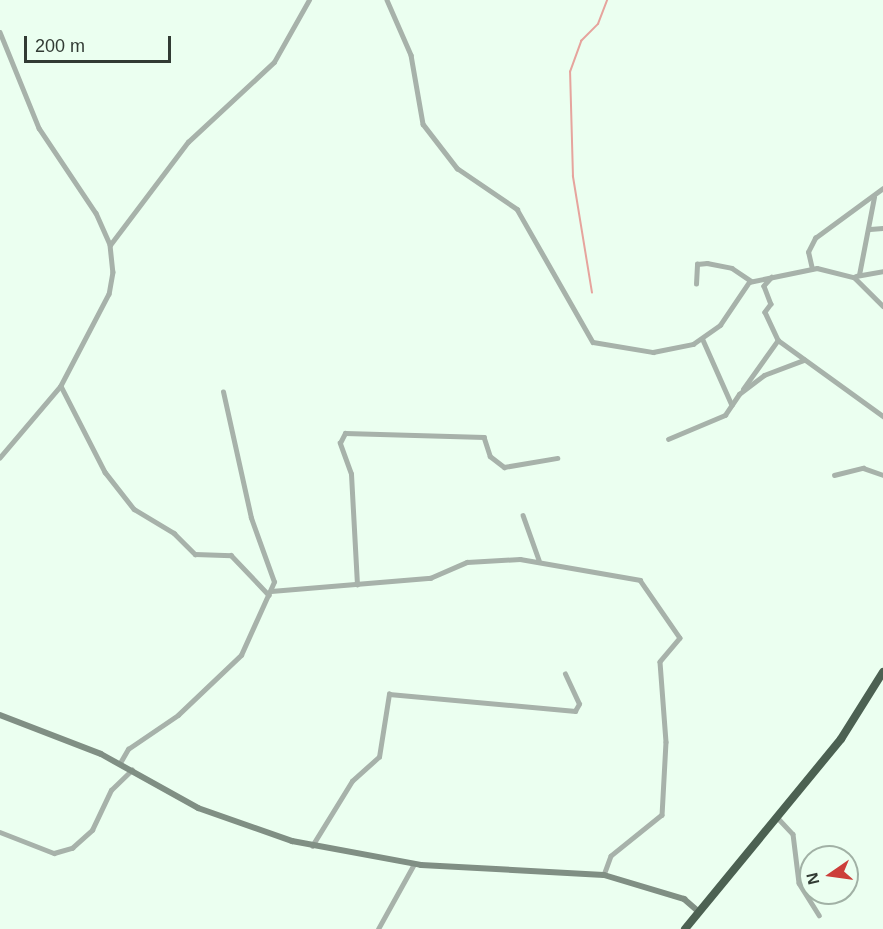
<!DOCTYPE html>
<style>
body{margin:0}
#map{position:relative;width:883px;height:929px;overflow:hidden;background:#ebfff0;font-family:Helvetica,sans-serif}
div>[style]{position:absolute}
.stream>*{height:1.5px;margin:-0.75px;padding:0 0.75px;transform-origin:0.75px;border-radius:0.75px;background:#e6a49d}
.street>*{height:4.5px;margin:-2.25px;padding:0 2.25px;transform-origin:2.25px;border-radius:2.25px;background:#a7b2aa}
.secondary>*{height:6px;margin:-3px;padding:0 3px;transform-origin:3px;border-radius:3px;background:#808f84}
.highway>*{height:8px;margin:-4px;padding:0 4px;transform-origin:4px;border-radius:4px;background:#4c6152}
span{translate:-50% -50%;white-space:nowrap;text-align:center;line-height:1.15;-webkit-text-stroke:5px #ebfff0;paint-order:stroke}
.north{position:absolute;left:799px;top:845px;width:60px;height:60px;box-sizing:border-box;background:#ebfff0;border:2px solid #a1b1a5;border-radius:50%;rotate:257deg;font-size:16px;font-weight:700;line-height:24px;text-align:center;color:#323b34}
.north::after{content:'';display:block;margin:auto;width:21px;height:27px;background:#cc3e3a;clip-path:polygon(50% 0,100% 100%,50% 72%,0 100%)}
.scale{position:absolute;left:24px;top:36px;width:147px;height:27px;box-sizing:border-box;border:3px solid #323b34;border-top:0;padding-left:8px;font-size:18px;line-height:21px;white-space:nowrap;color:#323b34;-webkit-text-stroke:4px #ebfff0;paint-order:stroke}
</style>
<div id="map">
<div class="stream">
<div style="left:592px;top:293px;width:118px;rotate:-99.3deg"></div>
<div style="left:573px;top:177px;width:105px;rotate:-91.6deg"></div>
<div style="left:570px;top:72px;width:33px;rotate:-70deg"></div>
<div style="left:581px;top:41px;width:24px;rotate:-45deg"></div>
<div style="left:598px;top:24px;width:26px;rotate:-69deg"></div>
</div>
<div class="street">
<div style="left:387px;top:0;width:60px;rotate:66.4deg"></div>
<div style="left:411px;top:55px;width:70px;rotate:80.1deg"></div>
<div style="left:423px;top:124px;width:56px;rotate:52.3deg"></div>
<div style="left:457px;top:168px;width:73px;rotate:34.3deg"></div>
<div style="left:517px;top:209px;width:153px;rotate:60.3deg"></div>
<div style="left:593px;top:342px;width:61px;rotate:9.5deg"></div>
<div style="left:653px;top:352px;width:41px;rotate:-11.3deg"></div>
<div style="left:693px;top:344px;width:33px;rotate:-35deg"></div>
<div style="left:720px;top:325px;width:52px;rotate:-56deg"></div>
<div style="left:749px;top:282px;width:69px;rotate:-11.6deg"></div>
<div style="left:817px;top:268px;width:38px;rotate:14deg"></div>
<div style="left:854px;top:277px;width:41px;rotate:45deg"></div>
<div style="left:0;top:32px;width:104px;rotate:67.9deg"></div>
<div style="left:39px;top:128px;width:102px;rotate:56.2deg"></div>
<div style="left:96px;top:213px;width:35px;rotate:66deg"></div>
<div style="left:110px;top:245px;width:27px;rotate:84deg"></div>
<div style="left:113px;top:272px;width:22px;rotate:100deg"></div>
<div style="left:109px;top:294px;width:104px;rotate:117.6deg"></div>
<div style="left:61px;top:386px;width:94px;rotate:130.3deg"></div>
<div style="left:870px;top:229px;width:13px;rotate:-4deg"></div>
<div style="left:110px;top:245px;width:129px;rotate:-52.9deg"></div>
<div style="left:188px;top:142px;width:117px;rotate:-42.9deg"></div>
<div style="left:274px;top:62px;width:71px;rotate:-60.6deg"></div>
<div style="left:812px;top:269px;width:17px;rotate:-103deg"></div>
<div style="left:808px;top:252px;width:16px;rotate:-63deg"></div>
<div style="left:815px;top:238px;width:84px;rotate:-36.3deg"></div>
<div style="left:859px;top:275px;width:79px;rotate:-79.1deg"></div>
<div style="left:856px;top:276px;width:27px;rotate:-10deg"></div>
<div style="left:772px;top:277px;width:12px;rotate:132deg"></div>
<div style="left:764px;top:286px;width:19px;rotate:69deg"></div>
<div style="left:771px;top:304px;width:10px;rotate:127deg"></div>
<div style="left:765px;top:312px;width:31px;rotate:65deg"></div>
<div style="left:778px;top:340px;width:130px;rotate:35.9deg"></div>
<div style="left:696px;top:284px;width:20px;rotate:-87deg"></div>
<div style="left:697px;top:264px;width:10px;rotate:-6deg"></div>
<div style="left:707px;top:263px;width:25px;rotate:11deg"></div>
<div style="left:732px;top:268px;width:23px;rotate:34deg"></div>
<div style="left:703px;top:340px;width:71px;rotate:66deg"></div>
<div style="left:61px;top:386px;width:97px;rotate:62.9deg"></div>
<div style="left:105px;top:472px;width:47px;rotate:51.9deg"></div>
<div style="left:134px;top:509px;width:47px;rotate:31deg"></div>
<div style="left:174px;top:533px;width:30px;rotate:45deg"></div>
<div style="left:195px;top:554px;width:36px;rotate:2deg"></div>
<div style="left:231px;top:555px;width:55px;rotate:46.5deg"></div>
<div style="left:743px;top:389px;width:60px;rotate:-54.5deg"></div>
<div style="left:668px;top:439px;width:62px;rotate:-22.8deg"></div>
<div style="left:725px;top:415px;width:25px;rotate:-56deg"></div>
<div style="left:739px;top:394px;width:31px;rotate:-37deg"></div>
<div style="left:764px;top:375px;width:43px;rotate:-20.6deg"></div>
<div style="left:834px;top:475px;width:30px;rotate:-14deg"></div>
<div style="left:863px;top:468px;width:21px;rotate:19deg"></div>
<div style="left:523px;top:515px;width:48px;rotate:70.4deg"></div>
<div style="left:357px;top:585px;width:111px;rotate:-93.1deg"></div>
<div style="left:351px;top:474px;width:33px;rotate:-110deg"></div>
<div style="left:340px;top:443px;width:11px;rotate:-63deg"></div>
<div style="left:345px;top:433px;width:139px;rotate:1.6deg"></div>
<div style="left:484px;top:437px;width:20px;rotate:72deg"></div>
<div style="left:490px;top:456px;width:18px;rotate:38deg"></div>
<div style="left:504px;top:467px;width:54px;rotate:-9.6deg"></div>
<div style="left:271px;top:591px;width:160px;rotate:-4.7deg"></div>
<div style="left:430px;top:578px;width:40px;rotate:-23.4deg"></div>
<div style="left:467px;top:562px;width:53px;rotate:-3.2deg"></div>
<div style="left:520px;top:559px;width:122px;rotate:9.9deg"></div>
<div style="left:640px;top:580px;width:70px;rotate:55.4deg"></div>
<div style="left:680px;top:638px;width:31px;rotate:130deg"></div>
<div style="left:660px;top:662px;width:80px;rotate:85.7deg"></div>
<div style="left:666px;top:742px;width:73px;rotate:93.1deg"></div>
<div style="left:662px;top:815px;width:65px;rotate:141.2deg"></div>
<div style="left:611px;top:856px;width:20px;rotate:110deg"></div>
<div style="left:120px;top:763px;width:16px;rotate:-60deg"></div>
<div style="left:128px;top:749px;width:60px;rotate:-34.2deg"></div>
<div style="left:178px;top:715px;width:87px;rotate:-43.6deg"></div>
<div style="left:241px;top:655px;width:80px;rotate:-65.7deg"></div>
<div style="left:274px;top:582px;width:68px;rotate:-109.8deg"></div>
<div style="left:251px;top:518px;width:129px;rotate:-102.5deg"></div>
<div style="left:777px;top:817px;width:23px;rotate:47deg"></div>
<div style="left:793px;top:834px;width:49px;rotate:83deg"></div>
<div style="left:799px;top:883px;width:38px;rotate:58deg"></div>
<div style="left:0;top:832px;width:58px;rotate:21.3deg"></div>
<div style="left:54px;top:853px;width:19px;rotate:-16deg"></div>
<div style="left:72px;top:848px;width:27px;rotate:-42deg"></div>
<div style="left:92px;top:830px;width:44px;rotate:-64.6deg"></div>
<div style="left:111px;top:790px;width:29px;rotate:-44deg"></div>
<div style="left:312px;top:846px;width:76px;rotate:-58.4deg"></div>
<div style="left:352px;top:781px;width:36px;rotate:-42deg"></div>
<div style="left:379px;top:757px;width:64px;rotate:-81deg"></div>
<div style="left:389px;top:694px;width:187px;rotate:5.2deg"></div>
<div style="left:575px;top:711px;width:8px;rotate:-60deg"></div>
<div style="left:579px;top:704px;width:33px;rotate:-115deg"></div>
<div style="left:378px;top:929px;width:74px;rotate:-61deg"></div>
</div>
<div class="secondary">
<div style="left:0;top:715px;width:108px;rotate:21.1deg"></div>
<div style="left:101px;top:754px;width:111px;rotate:29.1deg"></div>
<div style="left:198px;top:808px;width:100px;rotate:19.3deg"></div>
<div style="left:292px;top:841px;width:131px;rotate:10.5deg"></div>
<div style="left:421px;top:865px;width:183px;rotate:3.1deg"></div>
<div style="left:604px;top:875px;width:84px;rotate:16.7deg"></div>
<div style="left:684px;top:899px;width:18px;rotate:41deg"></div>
</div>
<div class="highway">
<div style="left:685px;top:929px;width:246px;rotate:-50.6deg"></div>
<div style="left:841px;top:739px;width:79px;rotate:-57.9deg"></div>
</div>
<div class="north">N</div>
<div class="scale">200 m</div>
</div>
